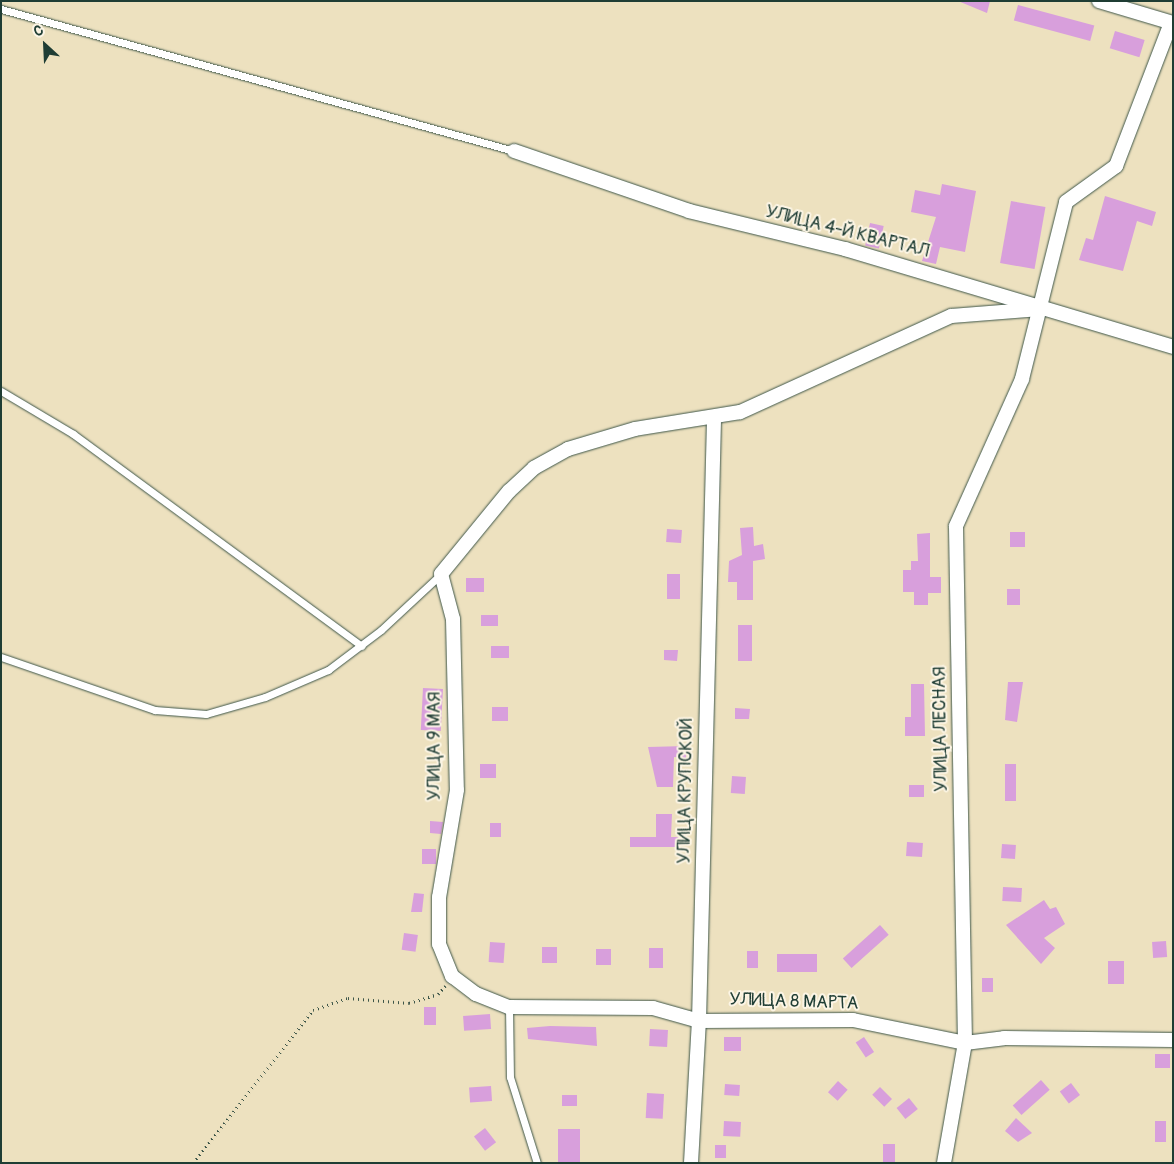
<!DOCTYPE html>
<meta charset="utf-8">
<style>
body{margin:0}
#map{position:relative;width:1174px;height:1164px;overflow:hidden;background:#ede1bf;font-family:Pangolin,sans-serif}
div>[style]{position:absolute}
.building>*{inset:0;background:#d89fdc;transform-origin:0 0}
.path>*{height:2.5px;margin-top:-1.25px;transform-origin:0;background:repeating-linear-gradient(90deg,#3e5649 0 1px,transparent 0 5px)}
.roads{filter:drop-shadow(0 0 1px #3e5649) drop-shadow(0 0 1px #3e5649)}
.service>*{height:7px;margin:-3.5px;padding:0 3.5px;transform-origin:3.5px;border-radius:3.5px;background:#fff}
.minor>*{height:14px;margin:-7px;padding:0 7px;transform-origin:7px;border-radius:7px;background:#fff}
span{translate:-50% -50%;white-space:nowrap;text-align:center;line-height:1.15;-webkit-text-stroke:4px #fcf5e5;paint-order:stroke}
.street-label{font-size:18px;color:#1f3d34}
.frame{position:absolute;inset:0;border:2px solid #1f3d34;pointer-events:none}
.north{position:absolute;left:20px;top:20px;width:50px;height:50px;-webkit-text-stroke:4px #fcf5e5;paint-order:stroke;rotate:335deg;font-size:14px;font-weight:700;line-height:20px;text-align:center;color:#1f3d34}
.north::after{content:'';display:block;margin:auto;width:18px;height:22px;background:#1f3d34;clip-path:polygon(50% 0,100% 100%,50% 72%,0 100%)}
</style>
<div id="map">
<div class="building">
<div style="clip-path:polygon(958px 1px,990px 1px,987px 13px)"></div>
<div style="left:1018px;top:5px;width:79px;height:16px;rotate:15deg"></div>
<div style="left:1115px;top:31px;width:31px;height:18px;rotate:17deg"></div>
<div style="clip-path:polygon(942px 184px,976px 191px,965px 252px,940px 247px,936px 264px,922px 261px,936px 217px,911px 212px,915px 190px,940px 195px)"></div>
<div style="clip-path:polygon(1105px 196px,1156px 212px,1152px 226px,1137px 221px,1123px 271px,1079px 260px,1086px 238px,1093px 240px)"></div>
<div style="left:1011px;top:201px;width:35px;height:63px;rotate:10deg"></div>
<div style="left:870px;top:223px;width:14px;height:23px;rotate:12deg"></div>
<div style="clip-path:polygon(753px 527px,754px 546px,763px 544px,765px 559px,753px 561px,753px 600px,737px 600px,737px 582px,728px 582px,729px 561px,742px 555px,740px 528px)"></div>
<div style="left:667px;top:529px;width:15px;height:13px;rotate:4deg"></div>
<div style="left:1010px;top:532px;width:15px;height:15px"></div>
<div style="clip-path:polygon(930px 533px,930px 577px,941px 577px,941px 593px,928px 593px,928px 605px,914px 605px,914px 592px,903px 592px,903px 570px,911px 570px,911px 561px,918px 561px,917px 534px)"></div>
<div style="left:667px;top:574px;width:13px;height:25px"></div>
<div style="left:466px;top:578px;width:18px;height:14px"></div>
<div style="left:1007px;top:589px;width:13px;height:16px"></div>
<div style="left:481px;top:615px;width:17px;height:11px"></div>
<div style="left:738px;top:625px;width:14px;height:36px"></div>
<div style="left:491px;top:646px;width:18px;height:12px"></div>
<div style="clip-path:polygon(664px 650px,678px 650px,677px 661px,664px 660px)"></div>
<div style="clip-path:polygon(1008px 682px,1023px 682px,1017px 722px,1005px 720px)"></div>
<div style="clip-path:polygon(911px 684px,924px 684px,925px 736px,905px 736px,905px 717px,911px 717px)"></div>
<div style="left:423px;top:688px;width:20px;height:42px;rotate:3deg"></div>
<div style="left:492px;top:707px;width:16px;height:14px"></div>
<div style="clip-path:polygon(735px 708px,750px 709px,749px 719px,735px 719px)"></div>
<div style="clip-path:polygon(686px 746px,686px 758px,674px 757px,673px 787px,657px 787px,648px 747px)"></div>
<div style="left:480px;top:764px;width:16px;height:14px"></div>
<div style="left:1005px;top:764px;width:11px;height:37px"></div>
<div style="left:732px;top:776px;width:14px;height:17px;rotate:4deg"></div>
<div style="left:909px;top:785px;width:15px;height:12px"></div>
<div style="clip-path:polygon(656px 814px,672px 814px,671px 837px,678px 837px,678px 847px,630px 847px,630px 837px,656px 837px)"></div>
<div style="clip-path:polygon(430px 821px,443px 822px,441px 834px,430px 833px)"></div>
<div style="left:490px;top:823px;width:11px;height:14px"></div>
<div style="left:907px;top:842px;width:16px;height:14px;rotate:4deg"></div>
<div style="left:1002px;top:844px;width:14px;height:14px;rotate:4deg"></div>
<div style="left:422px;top:849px;width:14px;height:15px"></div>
<div style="left:1003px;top:887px;width:19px;height:14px;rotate:3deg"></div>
<div style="clip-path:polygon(414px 893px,424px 894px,422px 912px,411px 912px)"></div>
<div style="clip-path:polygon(1044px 900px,1050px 909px,1056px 907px,1065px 924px,1044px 938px,1055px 948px,1041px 964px,1006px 925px)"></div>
<div style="left:880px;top:925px;width:13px;height:50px;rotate:48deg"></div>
<div style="left:404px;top:933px;width:14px;height:17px;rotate:8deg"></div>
<div style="left:1166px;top:941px;width:16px;height:14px;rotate:86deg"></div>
<div style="left:490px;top:942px;width:15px;height:20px;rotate:4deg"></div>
<div style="left:542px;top:947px;width:15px;height:16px"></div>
<div style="left:649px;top:948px;width:14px;height:20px"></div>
<div style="left:596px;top:949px;width:15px;height:16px"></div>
<div style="left:747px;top:951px;width:11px;height:17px"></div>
<div style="left:817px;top:954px;width:18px;height:40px;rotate:90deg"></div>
<div style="left:1124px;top:961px;width:23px;height:16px;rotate:90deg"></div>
<div style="left:982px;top:978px;width:11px;height:14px"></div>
<div style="left:424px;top:1007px;width:12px;height:18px"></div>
<div style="left:490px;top:1014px;width:15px;height:27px;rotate:86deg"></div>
<div style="clip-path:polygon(550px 1026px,596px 1027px,597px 1046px,528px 1039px,527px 1028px)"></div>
<div style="left:650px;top:1029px;width:18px;height:17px;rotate:3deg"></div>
<div style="left:724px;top:1037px;width:17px;height:14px"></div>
<div style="left:864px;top:1037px;width:18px;height:10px;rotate:56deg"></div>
<div style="left:1155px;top:1054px;width:15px;height:14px"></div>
<div style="left:1041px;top:1080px;width:13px;height:38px;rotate:48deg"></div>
<div style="left:838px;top:1081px;width:13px;height:15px;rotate:42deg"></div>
<div style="left:1071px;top:1083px;width:15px;height:14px;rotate:53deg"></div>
<div style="left:725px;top:1084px;width:15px;height:11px;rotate:4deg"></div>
<div style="left:491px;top:1086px;width:15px;height:22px;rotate:86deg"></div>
<div style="left:880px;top:1087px;width:17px;height:11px;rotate:45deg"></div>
<div style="left:647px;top:1093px;width:17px;height:25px;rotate:3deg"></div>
<div style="left:562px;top:1095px;width:15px;height:11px"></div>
<div style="left:909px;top:1098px;width:14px;height:16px;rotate:51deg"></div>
<div style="clip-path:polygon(1016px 1118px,1032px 1133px,1018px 1142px,1005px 1131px)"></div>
<div style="left:724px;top:1121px;width:17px;height:15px;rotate:3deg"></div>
<div style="left:1155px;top:1121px;width:11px;height:21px"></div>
<div style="left:485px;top:1128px;width:18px;height:14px;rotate:52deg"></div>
<div style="left:558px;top:1129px;width:22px;height:34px"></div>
<div style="left:883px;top:1144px;width:12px;height:18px"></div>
<div style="left:715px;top:1145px;width:11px;height:13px"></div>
</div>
<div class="path">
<div style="left:193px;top:1163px;width:194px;rotate:-51.9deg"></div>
<div style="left:313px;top:1010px;width:37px;rotate:-19deg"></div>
<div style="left:348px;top:998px;width:61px;rotate:4.7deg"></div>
<div style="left:409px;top:1003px;width:30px;rotate:-17deg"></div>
<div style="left:438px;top:994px;width:11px;rotate:-49deg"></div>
</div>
<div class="roads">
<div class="service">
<div style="left:1px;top:9px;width:532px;rotate:15.47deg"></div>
<div style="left:1px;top:391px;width:84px;rotate:30.8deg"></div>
<div style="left:73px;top:434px;width:358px;rotate:36.3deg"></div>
<div style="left:1px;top:657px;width:163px;rotate:19deg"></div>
<div style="left:155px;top:710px;width:51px;rotate:4.5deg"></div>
<div style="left:206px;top:714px;width:61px;rotate:-16.1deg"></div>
<div style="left:265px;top:697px;width:69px;rotate:-23.2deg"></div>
<div style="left:328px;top:670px;width:66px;rotate:-37deg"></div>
<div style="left:381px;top:630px;width:82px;rotate:-43deg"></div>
<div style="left:509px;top:1007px;width:70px;rotate:89.2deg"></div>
<div style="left:510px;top:1077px;width:90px;rotate:72.6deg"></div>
</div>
<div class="minor">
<div style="left:1099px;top:1px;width:77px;rotate:16.6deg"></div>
<div style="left:514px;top:151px;width:185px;rotate:18.9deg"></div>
<div style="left:689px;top:211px;width:161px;rotate:13.7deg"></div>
<div style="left:845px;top:249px;width:342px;rotate:16.6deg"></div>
<div style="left:1040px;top:309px;width:89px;rotate:175.5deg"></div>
<div style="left:951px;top:316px;width:232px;rotate:155.5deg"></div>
<div style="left:740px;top:412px;width:106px;rotate:170.8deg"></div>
<div style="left:635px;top:429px;width:70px;rotate:163.4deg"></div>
<div style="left:568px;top:449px;width:39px;rotate:151deg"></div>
<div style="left:534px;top:468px;width:34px;rotate:137deg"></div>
<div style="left:509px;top:491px;width:107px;rotate:129.3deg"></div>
<div style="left:441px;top:574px;width:47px;rotate:75.1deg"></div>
<div style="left:453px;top:619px;width:171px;rotate:88.7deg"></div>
<div style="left:457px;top:790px;width:109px;rotate:99.5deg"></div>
<div style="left:439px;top:897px;width:47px;rotate:90deg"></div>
<div style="left:439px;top:944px;width:35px;rotate:68deg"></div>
<div style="left:452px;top:976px;width:30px;rotate:37deg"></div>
<div style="left:476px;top:994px;width:35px;rotate:22deg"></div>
<div style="left:509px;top:1007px;width:144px;rotate:0.4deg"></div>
<div style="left:653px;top:1008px;width:48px;rotate:15.8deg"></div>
<div style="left:699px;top:1021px;width:154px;rotate:-0.4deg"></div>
<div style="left:853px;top:1020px;width:114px;rotate:11.6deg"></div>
<div style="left:965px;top:1043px;width:39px;rotate:-7deg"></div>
<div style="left:1004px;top:1038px;width:169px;rotate:0.7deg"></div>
<div style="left:691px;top:1163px;width:142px;rotate:-86.8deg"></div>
<div style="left:699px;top:1021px;width:601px;rotate:-88.57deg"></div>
<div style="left:944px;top:1163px;width:122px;rotate:-80.1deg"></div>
<div style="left:965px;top:1043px;width:517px;rotate:-91deg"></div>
<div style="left:956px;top:526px;width:161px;rotate:-65.8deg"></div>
<div style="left:1022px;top:379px;width:182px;rotate:-76deg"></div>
<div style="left:1066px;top:202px;width:62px;rotate:-35.8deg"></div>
<div style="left:1116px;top:166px;width:153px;rotate:-69deg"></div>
</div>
</div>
<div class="street-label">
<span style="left:847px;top:232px;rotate:14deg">УЛИЦА 4-Й КВАРТАЛ</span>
<span style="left:941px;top:729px;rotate:-91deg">УЛИЦА ЛЕСНАЯ</span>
<span style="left:435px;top:746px;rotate:-90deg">УЛИЦА 9 МАЯ</span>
<span style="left:686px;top:791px;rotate:-89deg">УЛИЦА КРУПСКОЙ</span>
<span style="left:794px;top:1002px;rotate:2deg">УЛИЦА 8 МАРТА</span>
</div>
<div class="frame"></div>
<div class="north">С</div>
</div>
